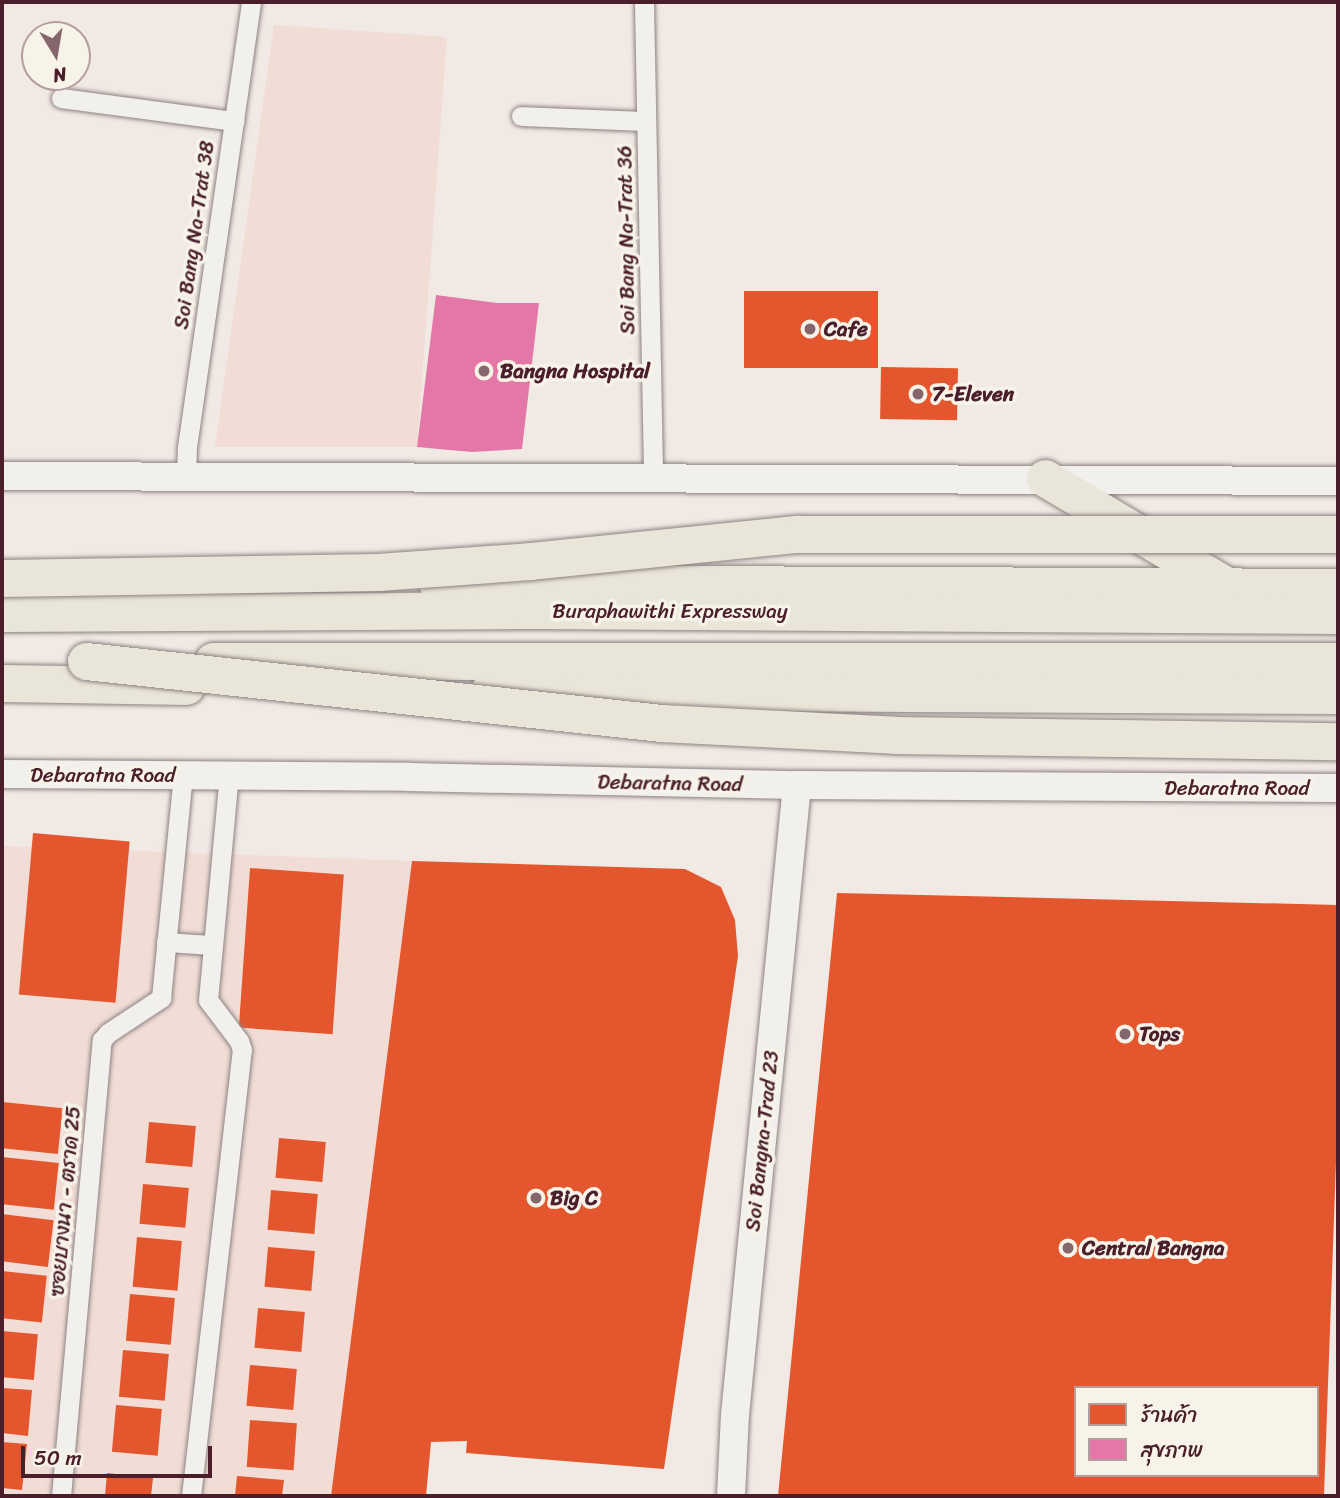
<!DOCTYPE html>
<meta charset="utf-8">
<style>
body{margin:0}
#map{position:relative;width:1340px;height:1498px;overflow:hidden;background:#f1e9e4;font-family:Sriracha,"Playpen Sans Thai",sans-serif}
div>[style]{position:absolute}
.built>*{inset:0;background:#f1ddd6}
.shops>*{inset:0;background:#e4572e;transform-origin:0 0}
.health>*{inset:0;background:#e377a8}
.roads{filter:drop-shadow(0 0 2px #8d8282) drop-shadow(0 0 2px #8d8282)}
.street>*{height:19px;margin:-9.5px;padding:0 9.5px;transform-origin:9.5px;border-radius:9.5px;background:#f2f0ec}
.secondary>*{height:28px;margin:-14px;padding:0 14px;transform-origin:14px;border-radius:14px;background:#f2f0ec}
.highway>*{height:37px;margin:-18.5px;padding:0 18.5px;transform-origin:18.5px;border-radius:18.5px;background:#eae5d9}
.bridges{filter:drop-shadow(0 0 2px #8d8282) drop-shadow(0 0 2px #8d8282)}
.highway-bridge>*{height:37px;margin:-18.5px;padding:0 18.5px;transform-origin:18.5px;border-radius:18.5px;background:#eae5d9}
.dots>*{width:19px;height:19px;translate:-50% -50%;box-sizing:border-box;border:4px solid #f7f3e8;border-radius:50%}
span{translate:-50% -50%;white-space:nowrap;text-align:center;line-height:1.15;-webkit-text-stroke:7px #f7f3e8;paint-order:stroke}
.street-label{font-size:21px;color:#4a1f2b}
.poi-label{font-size:21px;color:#4a1f2b;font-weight:700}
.left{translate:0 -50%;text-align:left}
.frame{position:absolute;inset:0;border:4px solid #4a1f2b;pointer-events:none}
.legend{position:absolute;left:1074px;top:1386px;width:245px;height:91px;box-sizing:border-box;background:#f7f3e8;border:2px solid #b29e9c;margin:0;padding:9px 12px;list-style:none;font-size:21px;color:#4a1f2b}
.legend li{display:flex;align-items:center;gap:14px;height:35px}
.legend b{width:35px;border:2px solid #b29e9c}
.north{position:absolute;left:21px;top:21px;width:70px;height:70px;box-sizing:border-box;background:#f7f3e8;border:2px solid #b29e9c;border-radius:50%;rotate:169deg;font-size:19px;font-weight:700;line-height:28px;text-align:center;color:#4a1f2b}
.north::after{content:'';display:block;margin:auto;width:24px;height:32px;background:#84666c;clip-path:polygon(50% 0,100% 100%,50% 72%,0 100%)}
.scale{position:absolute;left:21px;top:1446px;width:191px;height:32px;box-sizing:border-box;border:4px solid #4a1f2b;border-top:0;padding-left:9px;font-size:21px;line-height:24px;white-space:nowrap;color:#4a1f2b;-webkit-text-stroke:5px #f7f3e8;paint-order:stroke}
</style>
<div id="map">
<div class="built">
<div style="clip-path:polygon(274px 25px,447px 37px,417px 447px,215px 447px)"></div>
<div style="clip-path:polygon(2px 846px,412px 861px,331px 1496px,2px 1496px)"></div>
</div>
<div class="shops">
<div style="left:744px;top:291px;width:134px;height:77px"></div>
<div style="left:881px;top:367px;width:77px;height:52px;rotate:1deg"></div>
<div style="left:33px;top:833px;width:97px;height:162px;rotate:5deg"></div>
<div style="clip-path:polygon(412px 861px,685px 869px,721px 887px,735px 920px,738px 956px,664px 1469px,466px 1453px,467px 1441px,431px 1442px,426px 1496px,331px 1496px)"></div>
<div style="left:250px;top:868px;width:94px;height:160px;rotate:4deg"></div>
<div style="clip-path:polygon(evenodd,837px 893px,1338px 905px,1338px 1107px,1324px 1496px,778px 1496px,837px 893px,1076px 1388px,1317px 1388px,1317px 1475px,1076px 1475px,1076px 1388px)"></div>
<div style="left:3px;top:1102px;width:60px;height:46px;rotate:6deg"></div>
<div style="left:149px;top:1122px;width:47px;height:41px;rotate:5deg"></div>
<div style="left:279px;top:1138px;width:47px;height:40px;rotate:5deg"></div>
<div style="left:2px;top:1157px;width:57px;height:47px;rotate:6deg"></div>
<div style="left:143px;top:1184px;width:46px;height:40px;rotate:5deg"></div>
<div style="left:271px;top:1190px;width:47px;height:40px;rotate:5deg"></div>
<div style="left:2px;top:1214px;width:52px;height:47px;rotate:7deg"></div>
<div style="left:137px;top:1237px;width:45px;height:50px;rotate:5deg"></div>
<div style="left:268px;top:1247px;width:47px;height:40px;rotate:5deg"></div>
<div style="left:2px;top:1271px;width:45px;height:47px;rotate:6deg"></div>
<div style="left:130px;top:1294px;width:45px;height:47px;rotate:5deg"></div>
<div style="left:258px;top:1308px;width:47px;height:40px;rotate:5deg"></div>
<div style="left:2px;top:1331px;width:36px;height:46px;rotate:5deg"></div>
<div style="left:123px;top:1350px;width:46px;height:47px;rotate:5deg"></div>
<div style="left:250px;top:1365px;width:47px;height:41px;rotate:5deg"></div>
<div style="clip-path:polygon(2px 1388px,32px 1390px,28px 1436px,2px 1433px)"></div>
<div style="left:116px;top:1405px;width:46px;height:47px;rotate:5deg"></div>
<div style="left:250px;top:1420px;width:47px;height:47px;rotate:4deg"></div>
<div style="clip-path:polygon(2px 1442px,27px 1444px,22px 1490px,2px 1488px)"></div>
<div style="clip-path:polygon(107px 1473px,153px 1478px,151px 1496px,105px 1496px)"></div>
<div style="clip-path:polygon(237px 1476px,284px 1480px,282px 1496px,235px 1496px)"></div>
</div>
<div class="health">
<div style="clip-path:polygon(436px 295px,497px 303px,539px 303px,522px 449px,472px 452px,417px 447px)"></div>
</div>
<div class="roads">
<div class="street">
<div style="left:644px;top:2px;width:475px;rotate:88.9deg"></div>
<div style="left:61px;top:98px;width:175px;rotate:7.6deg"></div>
<div style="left:521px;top:116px;width:125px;rotate:2.3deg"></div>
<div style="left:186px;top:475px;width:28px;rotate:-88deg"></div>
<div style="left:187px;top:447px;width:450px;rotate:-81.8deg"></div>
<div style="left:166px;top:942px;width:47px;rotate:3.7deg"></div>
<div style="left:61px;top:1496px;width:458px;rotate:-84.9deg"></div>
<div style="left:102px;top:1040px;width:9px;rotate:-49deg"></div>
<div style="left:108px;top:1033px;width:64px;rotate:-33.4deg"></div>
<div style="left:161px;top:998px;width:224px;rotate:-84.4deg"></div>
<div style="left:191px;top:1496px;width:449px;rotate:-83.5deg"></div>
<div style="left:242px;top:1050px;width:9px;rotate:-108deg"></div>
<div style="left:239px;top:1041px;width:51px;rotate:-127.1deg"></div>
<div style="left:208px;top:1000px;width:226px;rotate:-84.7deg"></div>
</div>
<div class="secondary">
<div style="left:2px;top:476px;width:1336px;rotate:0.21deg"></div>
<div style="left:2px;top:774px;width:407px;rotate:0.4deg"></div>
<div style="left:409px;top:777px;width:388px;rotate:1.2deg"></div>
<div style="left:797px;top:785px;width:541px;rotate:0.32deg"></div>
<div style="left:731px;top:1496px;width:81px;rotate:-87.2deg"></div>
<div style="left:735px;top:1415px;width:633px;rotate:-84.38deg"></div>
</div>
<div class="highway">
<div style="left:1045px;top:478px;width:209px;rotate:30.7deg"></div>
<div style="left:437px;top:583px;width:901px;rotate:0.25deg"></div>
<div style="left:2px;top:613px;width:529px;rotate:-0.32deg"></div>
<div style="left:531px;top:610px;width:807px;rotate:0.35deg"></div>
<div style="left:213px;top:661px;width:1125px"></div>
<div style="left:2px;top:683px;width:184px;rotate:0.9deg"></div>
<div style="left:489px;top:691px;width:849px;rotate:0.27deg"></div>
</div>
</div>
<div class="bridges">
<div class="highway-bridge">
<div style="left:2px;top:578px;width:376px;rotate:-0.9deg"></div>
<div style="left:378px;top:572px;width:152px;rotate:-4.1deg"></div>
<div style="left:530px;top:561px;width:269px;rotate:-5.8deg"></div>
<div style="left:798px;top:534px;width:540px"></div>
<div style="left:86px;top:661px;width:578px;rotate:6.15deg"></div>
<div style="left:661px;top:723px;width:234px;rotate:2.9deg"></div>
<div style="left:895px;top:735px;width:443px;rotate:0.8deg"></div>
</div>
</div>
<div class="dots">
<div style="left:810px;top:329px;background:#84666c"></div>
<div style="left:484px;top:371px;background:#84666c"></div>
<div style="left:918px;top:394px;background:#84666c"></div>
<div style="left:1125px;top:1034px;background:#84666c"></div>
<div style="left:536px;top:1198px;background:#84666c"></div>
<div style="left:1068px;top:1248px;background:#84666c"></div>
</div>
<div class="street-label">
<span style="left:194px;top:235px;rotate:-82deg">Soi Bang Na-Trat 38</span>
<span style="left:626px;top:240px;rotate:-91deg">Soi Bang Na-Trat 36</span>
<span style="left:670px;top:611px">Buraphawithi Expressway</span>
<span style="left:103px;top:775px">Debaratna Road</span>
<span style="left:670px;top:783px;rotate:1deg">Debaratna Road</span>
<span style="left:1237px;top:788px">Debaratna Road</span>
<span style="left:762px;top:1141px;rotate:-84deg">Soi Bangna-Trad 23</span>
<span style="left:65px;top:1201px;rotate:-85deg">ซอยบางนา - ตราด 25</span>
</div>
<div class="poi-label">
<span class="left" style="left:824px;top:329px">Cafe</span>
<span class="left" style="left:500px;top:371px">Bangna Hospital</span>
<span class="left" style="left:932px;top:394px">7-Eleven</span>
<span class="left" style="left:1139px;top:1034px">Tops</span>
<span class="left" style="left:550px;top:1198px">Big C</span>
<span class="left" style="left:1082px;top:1248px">Central Bangna</span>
</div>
<div class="frame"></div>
<ul class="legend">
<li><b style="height:19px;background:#e4572e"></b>ร้านค้า</li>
<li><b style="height:19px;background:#e377a8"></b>สุขภาพ</li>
</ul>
<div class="north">N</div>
<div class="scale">50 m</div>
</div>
